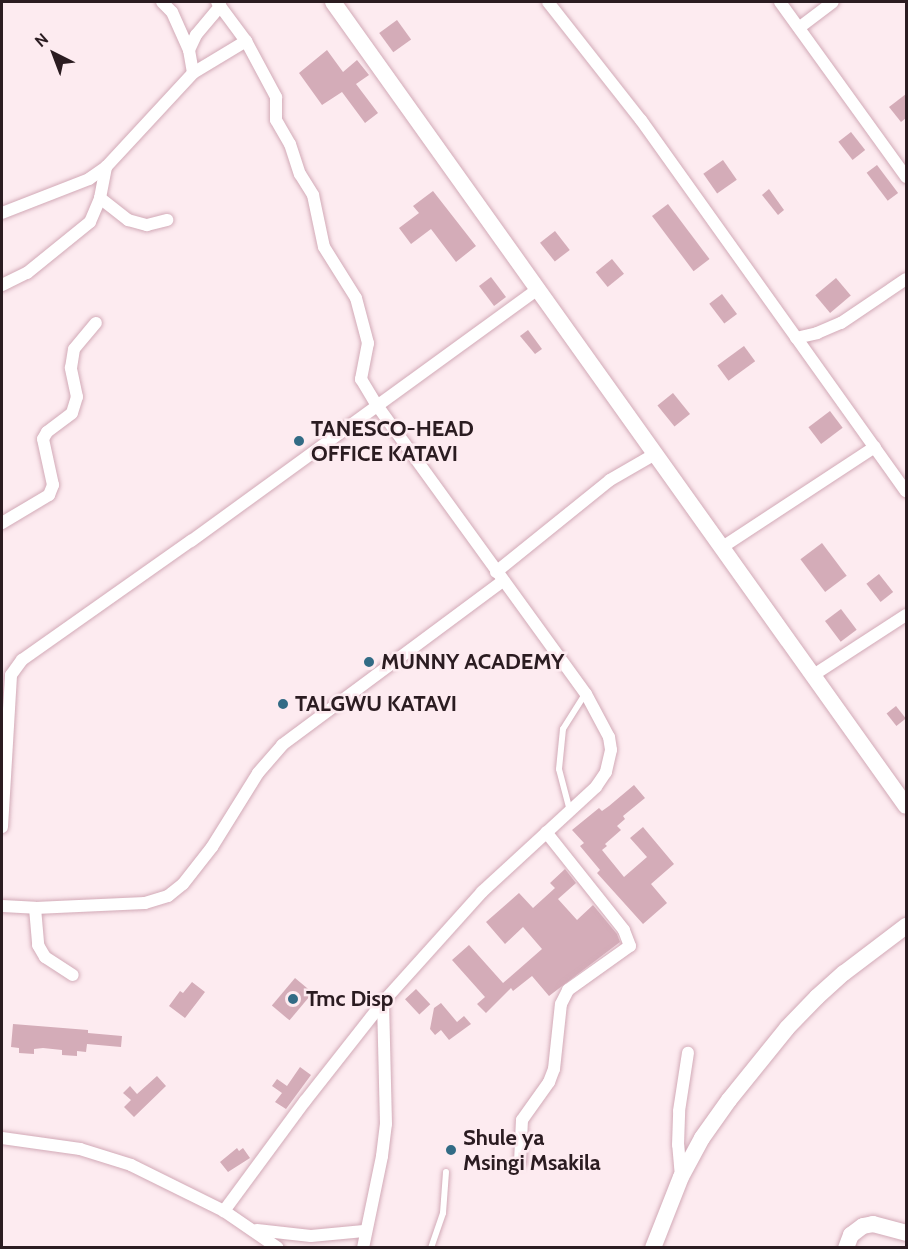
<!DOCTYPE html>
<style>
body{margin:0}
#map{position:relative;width:908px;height:1249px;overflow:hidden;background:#fdebf0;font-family:Cabin,sans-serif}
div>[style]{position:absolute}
.building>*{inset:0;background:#d4acb8;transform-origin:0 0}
.roads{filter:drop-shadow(0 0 2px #d2aab7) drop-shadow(0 0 2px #d2aab7)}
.lane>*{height:6px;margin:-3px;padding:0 3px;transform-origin:3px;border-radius:3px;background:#fff}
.street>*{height:12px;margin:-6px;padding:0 6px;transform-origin:6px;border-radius:6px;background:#fff}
.secondary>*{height:16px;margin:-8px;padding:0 8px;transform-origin:8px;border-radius:8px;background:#fff}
.dots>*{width:16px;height:16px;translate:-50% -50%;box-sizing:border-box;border:3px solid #fdebf0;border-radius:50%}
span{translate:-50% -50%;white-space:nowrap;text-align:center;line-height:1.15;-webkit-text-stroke:5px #fdebf0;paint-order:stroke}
.poi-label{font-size:22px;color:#2b1c21;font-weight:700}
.left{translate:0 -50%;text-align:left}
.frame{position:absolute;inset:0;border:3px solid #2b1c21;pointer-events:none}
.north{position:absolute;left:24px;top:24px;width:60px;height:60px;-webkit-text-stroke:4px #fdebf0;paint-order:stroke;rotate:318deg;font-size:16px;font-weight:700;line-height:24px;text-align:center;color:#2b1c21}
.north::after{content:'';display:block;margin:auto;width:21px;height:27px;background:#2b1c21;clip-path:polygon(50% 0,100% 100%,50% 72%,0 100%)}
</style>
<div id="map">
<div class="building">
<div style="left:397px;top:20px;width:24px;height:22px;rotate:54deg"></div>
<div style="clip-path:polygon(327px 50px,343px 72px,357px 60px,369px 75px,356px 84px,378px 113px,365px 123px,342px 92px,322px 105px,299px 73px)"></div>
<div style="clip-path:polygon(906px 94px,906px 118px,901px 122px,889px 107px)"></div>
<div style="left:851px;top:132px;width:23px;height:16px;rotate:52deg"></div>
<div style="left:723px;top:160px;width:24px;height:24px;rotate:55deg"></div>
<div style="left:877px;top:165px;width:35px;height:13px;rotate:53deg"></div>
<div style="clip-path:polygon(769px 189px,784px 210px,778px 215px,762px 195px)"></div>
<div style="clip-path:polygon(433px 191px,476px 246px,456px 262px,431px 229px,411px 244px,399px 228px,419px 213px,413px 206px)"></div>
<div style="left:668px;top:204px;width:69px;height:20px;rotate:53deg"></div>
<div style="left:555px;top:231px;width:24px;height:19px;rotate:52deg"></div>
<div style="left:612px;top:259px;width:19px;height:21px;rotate:51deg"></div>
<div style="left:491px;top:277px;width:25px;height:15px;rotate:53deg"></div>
<div style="left:836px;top:278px;width:23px;height:27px;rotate:50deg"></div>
<div style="left:722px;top:294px;width:25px;height:16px;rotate:53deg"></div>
<div style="clip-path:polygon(528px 330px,542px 349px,535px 354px,520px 336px)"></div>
<div style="left:744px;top:346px;width:19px;height:33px;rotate:54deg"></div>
<div style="left:673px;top:393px;width:27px;height:20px;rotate:51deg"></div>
<div style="left:830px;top:411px;width:21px;height:27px;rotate:53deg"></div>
<div style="left:822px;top:543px;width:41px;height:27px;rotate:53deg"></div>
<div style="left:879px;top:574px;width:23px;height:16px;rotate:52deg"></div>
<div style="left:841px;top:609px;width:26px;height:20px;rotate:53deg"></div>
<div style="left:896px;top:706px;width:16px;height:12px;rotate:52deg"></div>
<div style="clip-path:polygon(634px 785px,645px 798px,623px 816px,625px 819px,617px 826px,621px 830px,605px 844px,607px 846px,602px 850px,624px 877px,647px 857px,630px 838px,643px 827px,674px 864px,651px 884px,667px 903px,643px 924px,597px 873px,600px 870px,580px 846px,584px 843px,572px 830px,599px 808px,602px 811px,609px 806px)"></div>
<div style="clip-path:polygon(565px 869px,576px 883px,558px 899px,577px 920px,593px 905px,617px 934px,620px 942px,549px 996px,532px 976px,513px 991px,511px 988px,486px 1013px,477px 1004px,485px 997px,452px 960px,469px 945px,503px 983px,542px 949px,523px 927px,505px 944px,486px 922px,519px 893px,533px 908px,555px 888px,550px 883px)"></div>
<div style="left:295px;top:978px;width:23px;height:36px;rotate:40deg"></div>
<div style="clip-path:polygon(192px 982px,205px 992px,185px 1018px,169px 1006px,180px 991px,183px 993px)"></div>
<div style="left:416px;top:989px;width:21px;height:15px;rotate:47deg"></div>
<div style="clip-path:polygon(441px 1003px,457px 1022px,464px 1016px,471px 1024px,449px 1040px,441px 1030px,435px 1035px,430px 1029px,434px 1008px)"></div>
<div style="clip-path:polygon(13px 1024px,88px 1030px,88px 1033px,122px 1036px,121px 1047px,87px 1044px,86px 1052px,77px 1051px,77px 1056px,62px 1055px,62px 1050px,43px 1048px,34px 1049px,34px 1054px,19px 1053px,19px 1048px,11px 1047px)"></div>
<div style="clip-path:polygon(300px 1067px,311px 1075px,286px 1109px,275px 1102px,282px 1093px,272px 1086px,277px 1079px,287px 1086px)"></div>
<div style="clip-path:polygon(157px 1076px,166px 1086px,134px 1117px,124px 1107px,131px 1100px,123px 1093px,130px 1086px,137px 1094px)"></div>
<div style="clip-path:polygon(237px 1148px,239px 1151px,243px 1148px,250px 1158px,228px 1172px,220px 1162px)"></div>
</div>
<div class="roads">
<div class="lane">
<div style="left:570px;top:811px;width:43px;rotate:-104.7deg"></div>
<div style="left:559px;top:769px;width:40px;rotate:-84.3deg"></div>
<div style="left:563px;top:729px;width:41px;rotate:-57.8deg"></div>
<div style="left:431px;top:1248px;width:37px;rotate:-71deg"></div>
<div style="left:443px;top:1213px;width:41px;rotate:-85.8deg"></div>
</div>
<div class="street">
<div style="left:162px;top:2px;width:14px;rotate:45deg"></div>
<div style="left:172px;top:12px;width:42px;rotate:65.9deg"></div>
<div style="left:189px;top:50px;width:23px;rotate:80deg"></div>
<div style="left:217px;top:2px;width:49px;rotate:53.4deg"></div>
<div style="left:246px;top:41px;width:64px;rotate:61.8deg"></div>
<div style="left:276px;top:97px;width:23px;rotate:90deg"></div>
<div style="left:276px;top:120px;width:28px;rotate:60deg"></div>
<div style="left:290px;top:144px;width:32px;rotate:72deg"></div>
<div style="left:300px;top:174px;width:25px;rotate:58deg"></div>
<div style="left:313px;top:195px;width:53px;rotate:78.1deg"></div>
<div style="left:324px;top:247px;width:60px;rotate:57.9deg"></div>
<div style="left:356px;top:298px;width:47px;rotate:75.1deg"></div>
<div style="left:368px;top:343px;width:37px;rotate:101deg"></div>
<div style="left:361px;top:379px;width:29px;rotate:59deg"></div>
<div style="left:376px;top:404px;width:358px;rotate:54.1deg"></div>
<div style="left:586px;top:694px;width:49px;rotate:61.9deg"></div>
<div style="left:609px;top:737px;width:13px;rotate:81deg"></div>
<div style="left:611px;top:750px;width:23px;rotate:103deg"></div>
<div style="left:606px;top:772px;width:18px;rotate:124deg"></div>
<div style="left:596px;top:787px;width:155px;rotate:137.4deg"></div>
<div style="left:482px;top:892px;width:148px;rotate:132deg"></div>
<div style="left:383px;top:1002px;width:126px;rotate:128.2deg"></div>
<div style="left:305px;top:1101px;width:137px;rotate:126.4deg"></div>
<div style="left:548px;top:2px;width:150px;rotate:51.8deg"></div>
<div style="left:641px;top:120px;width:456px;rotate:54.5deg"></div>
<div style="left:780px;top:2px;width:216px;rotate:54.2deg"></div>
<div style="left:800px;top:27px;width:41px;rotate:-37.1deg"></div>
<div style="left:189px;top:50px;width:17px;rotate:-65deg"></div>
<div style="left:196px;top:35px;width:38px;rotate:-50deg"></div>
<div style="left:100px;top:198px;width:36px;rotate:38deg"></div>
<div style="left:128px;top:220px;width:20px;rotate:15deg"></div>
<div style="left:147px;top:225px;width:21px;rotate:-14deg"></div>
<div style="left:2px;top:213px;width:93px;rotate:-21.3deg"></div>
<div style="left:89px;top:179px;width:21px;rotate:-35deg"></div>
<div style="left:106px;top:167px;width:128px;rotate:-47.2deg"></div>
<div style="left:193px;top:73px;width:62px;rotate:-31.1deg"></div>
<div style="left:2px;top:285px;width:28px;rotate:-26deg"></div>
<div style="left:27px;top:273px;width:81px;rotate:-39deg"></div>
<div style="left:90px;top:222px;width:26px;rotate:-67deg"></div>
<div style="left:100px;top:198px;width:32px;rotate:-79deg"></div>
<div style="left:796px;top:338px;width:22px;rotate:-13deg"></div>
<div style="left:817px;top:333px;width:26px;rotate:-23deg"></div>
<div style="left:841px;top:323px;width:78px;rotate:-34.1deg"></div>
<div style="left:2px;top:523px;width:55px;rotate:-30.8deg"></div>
<div style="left:49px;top:495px;width:11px;rotate:-68deg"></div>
<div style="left:53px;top:485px;width:47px;rotate:-102.3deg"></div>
<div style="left:43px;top:439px;width:8px;rotate:-60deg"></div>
<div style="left:47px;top:432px;width:31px;rotate:-37deg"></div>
<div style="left:72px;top:413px;width:17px;rotate:-73deg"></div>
<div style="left:77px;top:397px;width:30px;rotate:-102deg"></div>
<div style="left:71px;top:368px;width:19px;rotate:-81deg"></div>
<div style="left:74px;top:349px;width:34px;rotate:-50deg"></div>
<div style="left:721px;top:548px;width:184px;rotate:-33.3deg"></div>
<div style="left:496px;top:572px;width:146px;rotate:-38.9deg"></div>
<div style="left:610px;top:480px;width:52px;rotate:-30deg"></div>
<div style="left:812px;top:676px;width:112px;rotate:-33deg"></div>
<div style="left:2px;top:827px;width:152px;rotate:-86.6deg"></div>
<div style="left:11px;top:675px;width:19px;rotate:-54deg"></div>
<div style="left:22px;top:660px;width:207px;rotate:-35.2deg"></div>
<div style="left:191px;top:541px;width:429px;rotate:-36deg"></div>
<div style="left:2px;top:906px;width:33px;rotate:3deg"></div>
<div style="left:35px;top:908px;width:110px;rotate:-2.6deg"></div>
<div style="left:145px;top:903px;width:24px;rotate:-17deg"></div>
<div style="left:168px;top:896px;width:19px;rotate:-39deg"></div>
<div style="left:183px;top:884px;width:47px;rotate:-51.9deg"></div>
<div style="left:212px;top:847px;width:87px;rotate:-58.1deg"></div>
<div style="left:258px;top:773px;width:37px;rotate:-49deg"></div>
<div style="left:282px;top:745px;width:275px;rotate:-36.6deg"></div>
<div style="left:35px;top:908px;width:37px;rotate:85deg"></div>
<div style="left:38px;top:945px;width:14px;rotate:60deg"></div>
<div style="left:45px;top:957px;width:33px;rotate:33deg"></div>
<div style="left:2px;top:1138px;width:79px;rotate:8deg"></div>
<div style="left:80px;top:1149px;width:53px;rotate:17.4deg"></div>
<div style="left:131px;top:1165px;width:104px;rotate:26.3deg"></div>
<div style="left:224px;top:1211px;width:65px;rotate:34.4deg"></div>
<div style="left:520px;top:1162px;width:42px;rotate:-87.3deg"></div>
<div style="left:522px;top:1120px;width:47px;rotate:-54.6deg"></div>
<div style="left:549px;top:1082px;width:14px;rotate:-69deg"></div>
<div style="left:554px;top:1069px;width:65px;rotate:-83.9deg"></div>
<div style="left:561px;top:1004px;width:16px;rotate:-63deg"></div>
<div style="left:568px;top:990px;width:76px;rotate:-35.4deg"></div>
<div style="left:630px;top:946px;width:17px;rotate:-111deg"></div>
<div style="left:624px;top:930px;width:125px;rotate:-128.5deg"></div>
<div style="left:681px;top:1177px;width:32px;rotate:-95deg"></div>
<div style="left:678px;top:1145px;width:34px;rotate:-88deg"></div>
<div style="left:679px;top:1111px;width:59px;rotate:-81.2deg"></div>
<div style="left:257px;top:1230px;width:54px;rotate:6.3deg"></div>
<div style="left:311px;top:1236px;width:53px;rotate:-5.4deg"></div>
<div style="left:363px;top:1248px;width:94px;rotate:-78.3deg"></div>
<div style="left:382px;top:1156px;width:32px;rotate:-83deg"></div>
<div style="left:386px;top:1124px;width:122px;rotate:-91.4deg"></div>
</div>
<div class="secondary">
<div style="left:333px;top:2px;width:987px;rotate:54.52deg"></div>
<div style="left:653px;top:1248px;width:76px;rotate:-68.5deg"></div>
<div style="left:681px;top:1177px;width:44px;rotate:-61.7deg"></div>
<div style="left:702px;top:1138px;width:47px;rotate:-54.6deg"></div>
<div style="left:729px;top:1100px;width:92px;rotate:-51.1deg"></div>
<div style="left:787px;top:1028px;width:43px;rotate:-45.9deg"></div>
<div style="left:817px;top:997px;width:36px;rotate:-42deg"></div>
<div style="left:844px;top:973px;width:78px;rotate:-37.2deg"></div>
<div style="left:846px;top:1248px;width:14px;rotate:-69deg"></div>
<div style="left:851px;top:1235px;width:15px;rotate:-37deg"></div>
<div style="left:863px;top:1226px;width:10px;rotate:-11deg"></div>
<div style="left:873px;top:1224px;width:34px;rotate:15deg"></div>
</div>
</div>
<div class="dots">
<div style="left:299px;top:441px;background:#326b85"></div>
<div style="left:369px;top:662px;background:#326b85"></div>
<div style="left:283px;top:704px;background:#326b85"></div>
<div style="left:293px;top:999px;background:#326b85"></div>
<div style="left:451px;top:1150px;background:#326b85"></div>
</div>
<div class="poi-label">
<span class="left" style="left:311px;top:441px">TANESCO-HEAD<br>OFFICE KATAVI</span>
<span class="left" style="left:381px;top:662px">MUNNY ACADEMY</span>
<span class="left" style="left:295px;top:704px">TALGWU KATAVI</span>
<span class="left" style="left:306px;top:999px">Tmc Disp</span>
<span class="left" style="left:463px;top:1150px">Shule ya<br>Msingi Msakila</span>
</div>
<div class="frame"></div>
<div class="north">N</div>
</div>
